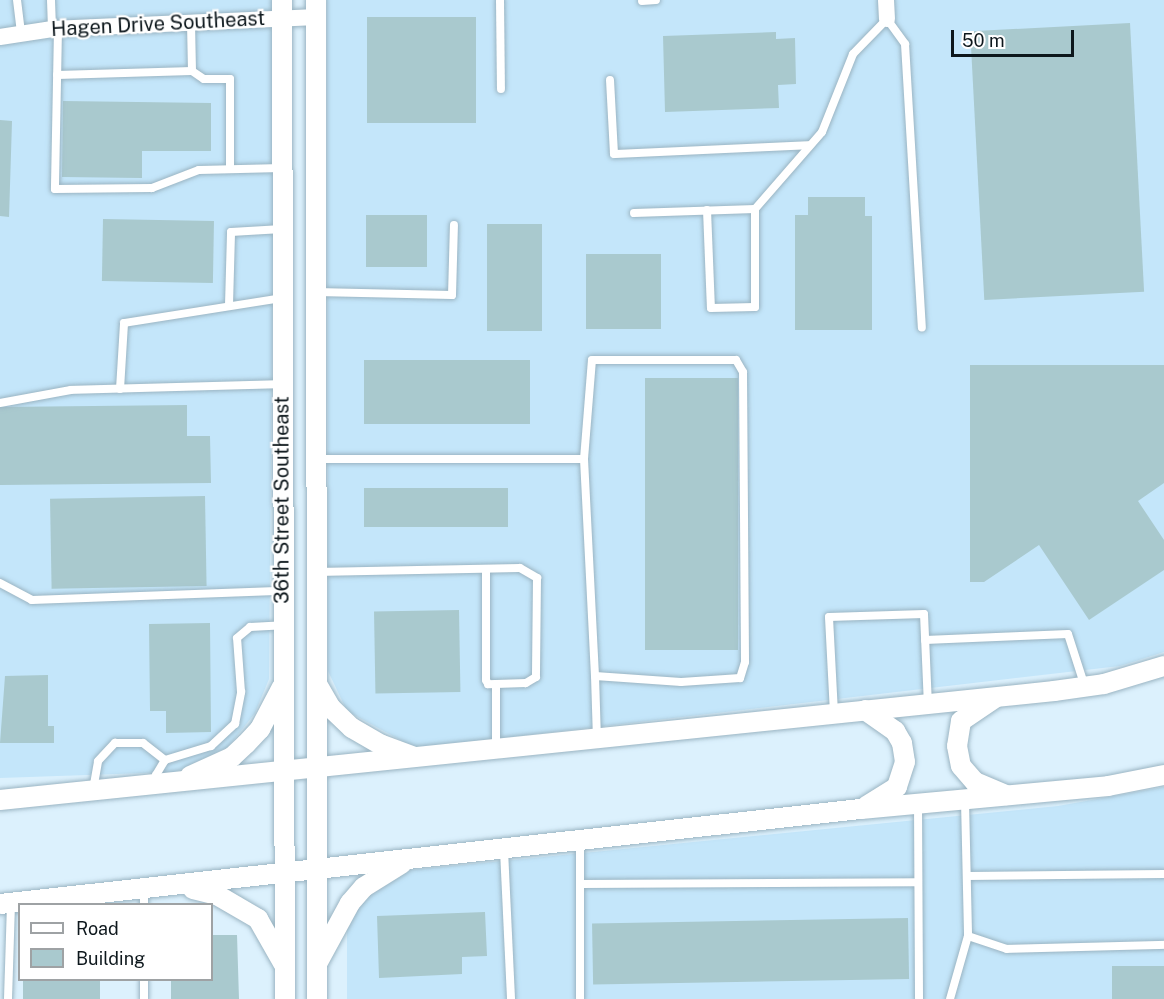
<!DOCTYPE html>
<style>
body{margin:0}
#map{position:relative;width:1164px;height:999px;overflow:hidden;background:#dcf1fd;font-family:"Public Sans",sans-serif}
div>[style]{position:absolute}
.built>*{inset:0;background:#c4e6fa}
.building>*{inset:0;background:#a9c9ce;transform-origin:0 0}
.roads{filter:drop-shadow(0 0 2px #9ab4c2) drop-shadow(0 0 2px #9ab4c2)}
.service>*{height:8px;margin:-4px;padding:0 4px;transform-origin:4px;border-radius:4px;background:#fff}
.minor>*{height:16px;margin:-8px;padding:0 8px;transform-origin:8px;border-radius:8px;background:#fff}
.tertiary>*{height:20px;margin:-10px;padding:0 10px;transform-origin:10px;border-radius:10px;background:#fff}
span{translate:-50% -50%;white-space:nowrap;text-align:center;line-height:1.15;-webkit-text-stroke:4.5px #fff;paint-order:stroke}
.street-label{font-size:20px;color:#0d171c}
.legend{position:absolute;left:18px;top:903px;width:195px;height:78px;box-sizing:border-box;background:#fff;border:2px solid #9ea2a4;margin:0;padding:8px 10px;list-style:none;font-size:18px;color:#0d171c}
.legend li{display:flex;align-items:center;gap:12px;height:30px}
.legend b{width:30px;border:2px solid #9ea2a4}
.scale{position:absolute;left:951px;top:30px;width:123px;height:27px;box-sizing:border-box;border:3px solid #0d171c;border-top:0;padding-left:8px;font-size:18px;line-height:21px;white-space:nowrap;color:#0d171c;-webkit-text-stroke:4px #fff;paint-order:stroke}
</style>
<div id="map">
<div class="built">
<div style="clip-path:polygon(0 0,275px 0,269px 679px,255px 713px,228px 747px,175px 772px,0 778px)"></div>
<div style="clip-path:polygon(327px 0,1164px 0,1164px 652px,1120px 666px,415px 748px,347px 711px,328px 671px)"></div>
<div style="clip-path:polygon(1164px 787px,1164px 999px,347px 999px,347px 930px,361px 901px,411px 870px,1058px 806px)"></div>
</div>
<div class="building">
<div style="left:367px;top:17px;width:109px;height:106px"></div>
<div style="left:1130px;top:23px;width:269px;height:160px;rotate:87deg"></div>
<div style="clip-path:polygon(776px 32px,776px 39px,795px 38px,796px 84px,778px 85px,779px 108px,665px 112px,663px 36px)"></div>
<div style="clip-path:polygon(63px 101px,211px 103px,211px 151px,142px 151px,142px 178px,62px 177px)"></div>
<div style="clip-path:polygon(0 120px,12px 121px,9px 217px,0 216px)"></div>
<div style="clip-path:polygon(808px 197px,865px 197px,865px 216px,872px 216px,872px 330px,795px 330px,795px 215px,808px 215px)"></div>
<div style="left:366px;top:215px;width:61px;height:52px"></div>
<div style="left:103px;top:219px;width:111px;height:62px;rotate:1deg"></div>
<div style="left:487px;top:224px;width:55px;height:107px"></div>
<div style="left:586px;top:254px;width:75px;height:75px"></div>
<div style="left:364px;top:360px;width:166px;height:64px"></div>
<div style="clip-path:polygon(970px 365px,1164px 365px,1164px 483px,1138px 501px,1164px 540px,1164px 570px,1089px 620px,1039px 545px,984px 582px,970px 582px)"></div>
<div style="left:738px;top:378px;width:272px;height:93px;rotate:90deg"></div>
<div style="clip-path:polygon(187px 405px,187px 436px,210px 436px,211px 483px,0 485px,0 407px)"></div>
<div style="left:508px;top:488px;width:39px;height:144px;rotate:90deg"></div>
<div style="left:205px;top:496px;width:90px;height:155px;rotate:89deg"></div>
<div style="left:459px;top:610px;width:82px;height:85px;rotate:89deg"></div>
<div style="clip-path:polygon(210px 623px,211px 732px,166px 733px,166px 711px,150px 711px,149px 624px)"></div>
<div style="clip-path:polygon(48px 675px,48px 726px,54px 726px,54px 743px,0 743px,5px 676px)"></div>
<div style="clip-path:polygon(485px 912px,487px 956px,462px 957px,462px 974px,379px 978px,377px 916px)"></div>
<div style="left:908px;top:918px;width:61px;height:316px;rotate:89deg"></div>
<div style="clip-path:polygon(212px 935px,237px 935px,239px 999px,171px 999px,171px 980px,212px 980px)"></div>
<div style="left:1112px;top:966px;width:52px;height:33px"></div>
<div style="left:23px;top:980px;width:77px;height:19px"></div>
</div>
<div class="roads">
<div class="service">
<div style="left:17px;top:0;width:33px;rotate:83deg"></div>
<div style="left:51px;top:0;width:29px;rotate:88deg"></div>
<div style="left:500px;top:0;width:89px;rotate:89.4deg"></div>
<div style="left:642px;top:1px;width:14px;rotate:-4deg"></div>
<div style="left:58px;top:29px;width:160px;rotate:91.1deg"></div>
<div style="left:55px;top:189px;width:97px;rotate:-0.6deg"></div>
<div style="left:152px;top:188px;width:50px;rotate:-21deg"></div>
<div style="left:199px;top:170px;width:83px;rotate:-1.4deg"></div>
<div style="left:192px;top:71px;width:14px;rotate:34deg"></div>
<div style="left:204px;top:79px;width:26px"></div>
<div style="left:230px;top:79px;width:90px;rotate:90deg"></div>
<div style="left:57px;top:75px;width:135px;rotate:-1.7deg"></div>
<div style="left:192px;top:71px;width:49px;rotate:-91.2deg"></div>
<div style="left:610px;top:80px;width:74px;rotate:86.9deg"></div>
<div style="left:614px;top:154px;width:195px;rotate:-2.6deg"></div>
<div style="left:707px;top:210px;width:98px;rotate:87.7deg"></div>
<div style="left:711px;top:308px;width:44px;rotate:-1.3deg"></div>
<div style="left:755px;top:307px;width:98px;rotate:-90deg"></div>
<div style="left:634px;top:213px;width:121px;rotate:-1.9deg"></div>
<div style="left:755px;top:209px;width:102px;rotate:-49deg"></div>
<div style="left:822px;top:132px;width:84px;rotate:-68.3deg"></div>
<div style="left:853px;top:54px;width:49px;rotate:-45.8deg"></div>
<div style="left:887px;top:19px;width:31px;rotate:54deg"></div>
<div style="left:905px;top:44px;width:284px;rotate:86.6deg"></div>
<div style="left:316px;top:292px;width:136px;rotate:1.3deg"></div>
<div style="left:452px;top:295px;width:70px;rotate:-88.4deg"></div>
<div style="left:229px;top:305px;width:73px;rotate:-88.4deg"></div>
<div style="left:231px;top:232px;width:51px;rotate:-3.4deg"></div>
<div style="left:120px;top:389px;width:66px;rotate:-86.5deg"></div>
<div style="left:124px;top:323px;width:160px;rotate:-9deg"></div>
<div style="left:0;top:403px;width:72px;rotate:-10.4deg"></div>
<div style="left:71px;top:390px;width:211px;rotate:-1.6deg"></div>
<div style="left:315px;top:459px;width:269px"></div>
<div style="left:584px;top:459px;width:99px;rotate:-85.4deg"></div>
<div style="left:592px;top:360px;width:144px"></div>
<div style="left:736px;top:360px;width:14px;rotate:60deg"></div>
<div style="left:743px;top:372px;width:290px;rotate:89.6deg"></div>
<div style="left:745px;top:662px;width:17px;rotate:107deg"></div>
<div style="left:740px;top:678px;width:59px;rotate:176.1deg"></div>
<div style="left:681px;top:682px;width:86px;rotate:-176deg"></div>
<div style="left:595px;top:676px;width:217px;rotate:-92.9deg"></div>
<div style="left:316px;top:572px;width:204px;rotate:-1.1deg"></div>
<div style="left:520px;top:568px;width:20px;rotate:30deg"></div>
<div style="left:537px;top:578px;width:99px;rotate:90.6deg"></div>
<div style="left:536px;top:677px;width:12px;rotate:149deg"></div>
<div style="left:526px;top:683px;width:38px;rotate:178deg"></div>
<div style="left:488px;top:684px;width:4px;rotate:-117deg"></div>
<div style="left:486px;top:680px;width:111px;rotate:-90deg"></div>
<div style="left:0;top:583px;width:36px;rotate:28deg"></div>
<div style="left:32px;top:600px;width:251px;rotate:-2.1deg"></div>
<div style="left:925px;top:640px;width:143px;rotate:-2.4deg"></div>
<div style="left:1068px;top:634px;width:56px;rotate:72.2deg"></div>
<div style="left:595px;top:676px;width:62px;rotate:88.2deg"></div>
<div style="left:496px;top:684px;width:65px;rotate:90deg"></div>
<div style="left:834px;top:713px;width:96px;rotate:-93deg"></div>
<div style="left:829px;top:617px;width:95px;rotate:-1.8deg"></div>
<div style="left:924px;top:614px;width:90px;rotate:87.5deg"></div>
<div style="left:156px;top:784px;width:9px;rotate:-90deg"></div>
<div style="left:156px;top:775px;width:17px;rotate:-59deg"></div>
<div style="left:165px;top:760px;width:48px;rotate:-16.9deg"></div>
<div style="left:211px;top:746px;width:33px;rotate:-43deg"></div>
<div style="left:235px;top:724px;width:33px;rotate:-79deg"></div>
<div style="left:241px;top:692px;width:54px;rotate:-94.2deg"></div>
<div style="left:237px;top:638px;width:17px;rotate:-40deg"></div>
<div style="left:250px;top:627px;width:33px;rotate:-3deg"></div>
<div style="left:93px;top:790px;width:29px;rotate:-80deg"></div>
<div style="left:98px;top:761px;width:25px;rotate:-47deg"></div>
<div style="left:115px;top:743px;width:28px"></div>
<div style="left:143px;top:743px;width:28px;rotate:38deg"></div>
<div style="left:965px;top:801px;width:135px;rotate:88.7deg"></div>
<div style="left:968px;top:936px;width:41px;rotate:18.4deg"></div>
<div style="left:1007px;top:949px;width:157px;rotate:-1.5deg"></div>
<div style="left:918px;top:804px;width:195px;rotate:89.7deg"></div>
<div style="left:580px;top:841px;width:158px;rotate:90deg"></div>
<div style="left:504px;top:850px;width:149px;rotate:87.3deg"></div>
<div style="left:967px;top:876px;width:197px;rotate:-0.6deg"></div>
<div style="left:580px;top:884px;width:338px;rotate:-0.3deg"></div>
<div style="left:144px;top:889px;width:15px;rotate:90deg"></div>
<div style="left:144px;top:980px;width:19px;rotate:90deg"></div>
<div style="left:8px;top:999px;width:96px;rotate:-88.2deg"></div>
<div style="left:950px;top:999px;width:66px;rotate:-74.1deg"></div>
</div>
<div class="minor">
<div style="left:886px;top:0;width:19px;rotate:87deg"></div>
<div style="left:0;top:37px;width:53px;rotate:-8.7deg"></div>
<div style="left:52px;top:29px;width:265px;rotate:-2.6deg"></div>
</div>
<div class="tertiary">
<div style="left:282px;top:0;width:999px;rotate:89.83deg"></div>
<div style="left:316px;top:0;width:999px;rotate:89.94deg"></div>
<div style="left:317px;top:684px;width:28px;rotate:60deg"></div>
<div style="left:331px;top:708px;width:29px;rotate:44deg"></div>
<div style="left:352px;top:728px;width:34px;rotate:30deg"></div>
<div style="left:382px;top:745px;width:33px;rotate:20deg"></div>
<div style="left:995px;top:698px;width:41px;rotate:145.9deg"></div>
<div style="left:961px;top:721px;width:25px;rotate:99deg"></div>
<div style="left:957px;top:746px;width:20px;rotate:79deg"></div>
<div style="left:961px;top:766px;width:21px;rotate:49deg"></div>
<div style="left:975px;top:782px;width:34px;rotate:23deg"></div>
<div style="left:865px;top:710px;width:37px;rotate:35deg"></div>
<div style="left:895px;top:731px;width:14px;rotate:60deg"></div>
<div style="left:902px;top:743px;width:19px;rotate:81deg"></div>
<div style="left:905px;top:762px;width:26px;rotate:108deg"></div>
<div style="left:897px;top:787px;width:36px;rotate:148deg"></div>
<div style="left:190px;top:776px;width:46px;rotate:-24.3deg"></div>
<div style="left:232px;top:757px;width:19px;rotate:-43deg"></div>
<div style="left:246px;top:744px;width:21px;rotate:-47deg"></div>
<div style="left:260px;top:729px;width:47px;rotate:-62.4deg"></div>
<div style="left:0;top:800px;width:1060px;rotate:-5.9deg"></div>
<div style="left:1054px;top:691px;width:50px;rotate:-8deg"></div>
<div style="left:1104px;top:684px;width:63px;rotate:-16.7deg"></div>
<div style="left:193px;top:889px;width:25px;rotate:14deg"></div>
<div style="left:217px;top:895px;width:48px;rotate:30.3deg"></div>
<div style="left:258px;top:919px;width:51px;rotate:60.4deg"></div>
<div style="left:0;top:904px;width:866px;rotate:-6.3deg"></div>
<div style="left:861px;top:809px;width:248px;rotate:-5.3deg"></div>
<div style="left:1108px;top:786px;width:57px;rotate:-11.1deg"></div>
<div style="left:318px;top:962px;width:67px;rotate:-61.5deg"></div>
<div style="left:350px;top:903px;width:21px;rotate:-49deg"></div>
<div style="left:364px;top:887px;width:44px;rotate:-31.9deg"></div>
</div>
</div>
<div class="street-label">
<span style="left:158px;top:24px;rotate:-3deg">Hagen Drive Southeast</span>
<span style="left:282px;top:500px;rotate:-90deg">36th Street Southeast</span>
</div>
<ul class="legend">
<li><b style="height:8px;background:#fff"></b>Road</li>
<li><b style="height:16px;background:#a9c9ce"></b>Building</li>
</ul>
<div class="scale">50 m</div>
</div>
